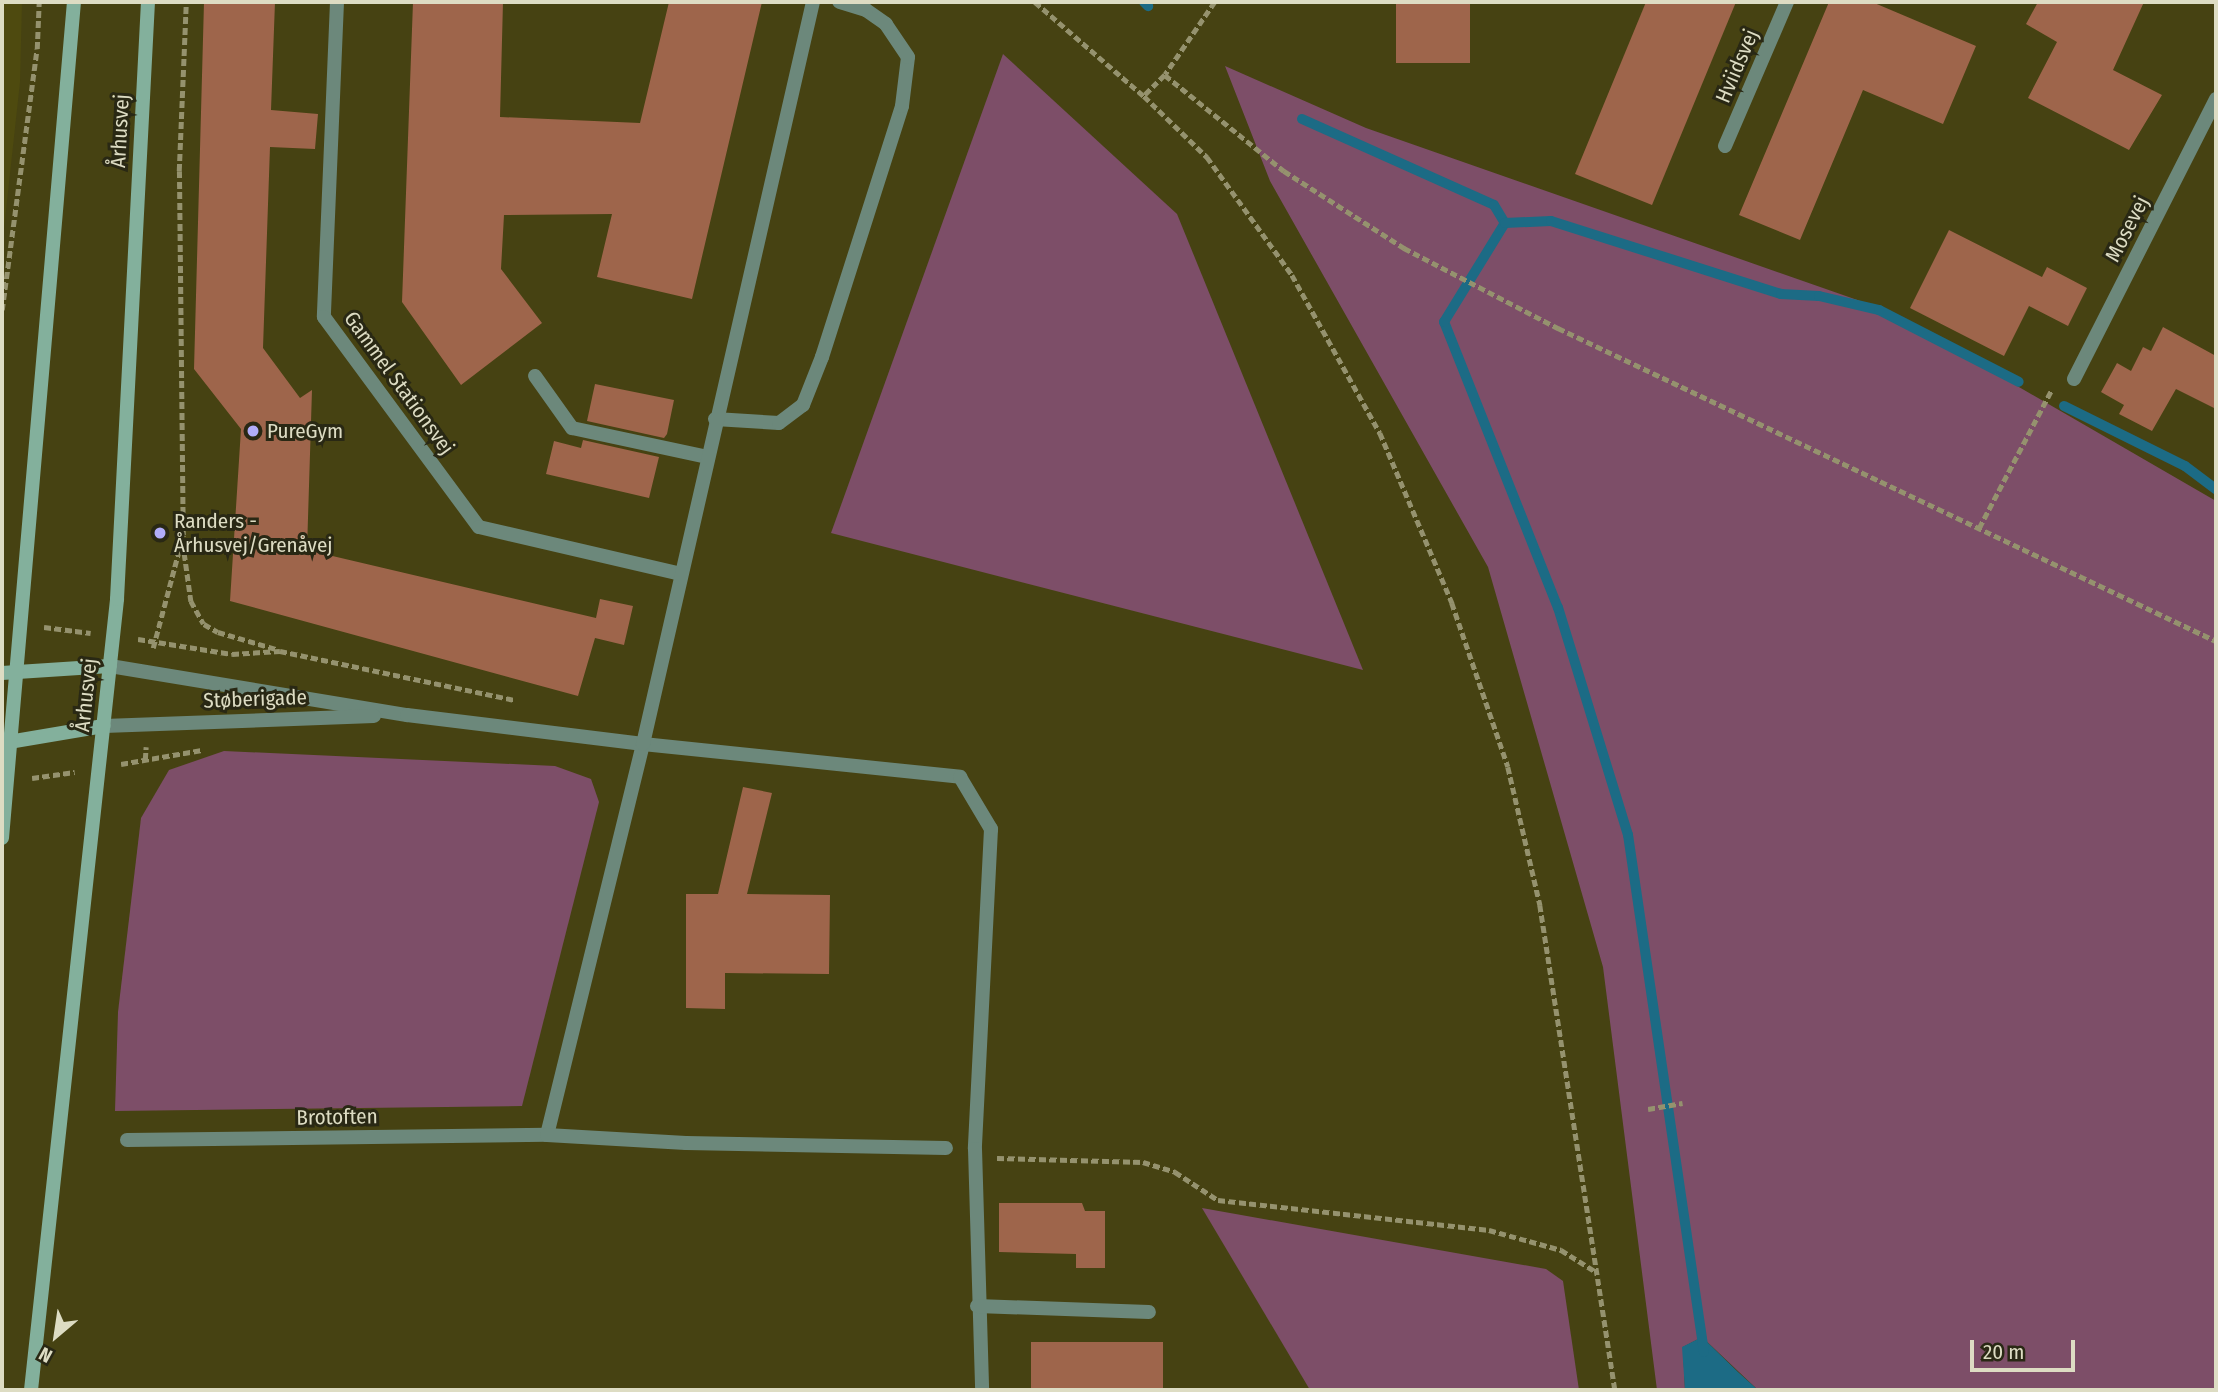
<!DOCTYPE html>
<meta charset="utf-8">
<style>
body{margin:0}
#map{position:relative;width:2218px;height:1392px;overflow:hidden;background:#464212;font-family:"Fira Sans Condensed",sans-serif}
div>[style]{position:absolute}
.built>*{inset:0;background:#4e4a0f}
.green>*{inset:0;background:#7d4e68}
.water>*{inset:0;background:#1c6b85}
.stream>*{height:10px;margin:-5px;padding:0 5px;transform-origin:5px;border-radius:5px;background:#1c6b85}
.building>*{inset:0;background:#9e654b;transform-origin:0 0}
.path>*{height:4.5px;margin-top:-2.25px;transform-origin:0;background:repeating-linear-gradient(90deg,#95926e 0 7px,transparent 0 10.5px)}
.lane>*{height:14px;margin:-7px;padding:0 7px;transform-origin:7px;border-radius:7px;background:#6c887b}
.street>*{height:14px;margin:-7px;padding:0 7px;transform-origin:7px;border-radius:7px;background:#6c887b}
.secondary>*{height:14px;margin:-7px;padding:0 7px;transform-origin:7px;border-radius:7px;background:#83b09c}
.dots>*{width:19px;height:19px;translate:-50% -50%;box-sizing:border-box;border:4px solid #292814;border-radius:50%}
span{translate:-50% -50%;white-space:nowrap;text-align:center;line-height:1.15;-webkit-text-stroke:6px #292814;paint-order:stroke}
.street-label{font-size:21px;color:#dddcc3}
.poi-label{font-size:21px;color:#dddcc3}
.left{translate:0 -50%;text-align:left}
.frame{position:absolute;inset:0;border:4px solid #dddcc3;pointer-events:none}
.north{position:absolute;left:21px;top:1301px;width:70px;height:70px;-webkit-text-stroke:5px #292814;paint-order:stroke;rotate:209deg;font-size:19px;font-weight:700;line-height:28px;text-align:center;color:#dddcc3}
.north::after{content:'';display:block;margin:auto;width:24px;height:32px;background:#dddcc3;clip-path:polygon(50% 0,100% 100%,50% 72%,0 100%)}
.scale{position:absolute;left:1970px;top:1340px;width:105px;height:32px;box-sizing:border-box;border:4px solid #dddcc3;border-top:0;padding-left:9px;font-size:21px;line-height:24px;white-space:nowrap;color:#dddcc3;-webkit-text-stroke:5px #292814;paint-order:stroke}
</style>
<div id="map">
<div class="built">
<div style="clip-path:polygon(2px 2px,22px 2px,20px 82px,2px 247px)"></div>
</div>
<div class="green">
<div style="clip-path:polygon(1003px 54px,1177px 214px,1363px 670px,831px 533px)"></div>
<div style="clip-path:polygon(1225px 66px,1366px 128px,1886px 310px,2216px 501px,2216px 1390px,1758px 1390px,1702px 1337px,1683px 1347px,1685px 1390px,1657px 1390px,1603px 967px,1488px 567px,1270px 181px)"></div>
<div style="clip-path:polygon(224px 751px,555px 766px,591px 779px,599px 802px,522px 1106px,115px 1111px,118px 1012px,141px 818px,169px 770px)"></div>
<div style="clip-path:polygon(1202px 1208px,1546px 1269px,1563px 1281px,1579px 1390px,1310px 1390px)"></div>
</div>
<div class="water">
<div style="clip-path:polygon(1702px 1337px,1738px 1372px,1758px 1390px,1685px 1390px,1682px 1347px)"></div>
</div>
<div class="stream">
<div style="left:1144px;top:2px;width:6px;rotate:45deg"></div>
<div style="left:1302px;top:119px;width:210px;rotate:24.1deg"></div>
<div style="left:1494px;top:205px;width:21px;rotate:59deg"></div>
<div style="left:2064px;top:406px;width:135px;rotate:26.4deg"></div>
<div style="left:2185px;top:466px;width:39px;rotate:37deg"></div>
<div style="left:1704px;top:1352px;width:523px;rotate:-98.36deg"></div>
<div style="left:1628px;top:835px;width:238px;rotate:-107.1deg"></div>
<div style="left:1558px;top:608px;width:308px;rotate:-111.7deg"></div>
<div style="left:1444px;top:322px;width:116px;rotate:-58.4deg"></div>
<div style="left:1505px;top:223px;width:46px;rotate:-2.5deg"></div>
<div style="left:1551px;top:221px;width:241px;rotate:17.6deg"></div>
<div style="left:1781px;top:294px;width:38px;rotate:3deg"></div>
<div style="left:1819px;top:296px;width:62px;rotate:13.1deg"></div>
<div style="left:1879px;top:310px;width:157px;rotate:27.2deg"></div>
</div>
<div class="building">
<div style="clip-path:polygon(204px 2px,275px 2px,271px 110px,318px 114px,315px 149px,270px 147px,263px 348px,300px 398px,312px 390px,307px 550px,596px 618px,600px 599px,633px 606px,624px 645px,595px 638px,578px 696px,230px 601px,241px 429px,194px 369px)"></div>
<div style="clip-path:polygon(413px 2px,503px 2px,500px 117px,640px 123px,669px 2px,762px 2px,692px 299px,597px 277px,612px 214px,504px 215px,501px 269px,542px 323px,461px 385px,402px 302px)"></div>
<div style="left:1396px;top:2px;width:74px;height:61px"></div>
<div style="clip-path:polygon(1646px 2px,1736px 2px,1652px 205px,1575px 174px)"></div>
<div style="clip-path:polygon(1829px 2px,1872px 2px,1976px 46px,1943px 124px,1863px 90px,1800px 240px,1739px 215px)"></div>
<div style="clip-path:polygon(2038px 2px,2144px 2px,2113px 70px,2162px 95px,2129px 150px,2028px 98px,2057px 42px,2026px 24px)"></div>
<div style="clip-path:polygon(1949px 230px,2042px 277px,2047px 267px,2087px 288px,2068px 326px,2029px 306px,2004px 356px,1910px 308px)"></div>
<div style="clip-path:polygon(2163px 327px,2216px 356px,2216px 409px,2176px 389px,2152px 431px,2119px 414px,2124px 405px,2101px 392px,2117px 363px,2131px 371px,2143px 347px,2151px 351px)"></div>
<div style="clip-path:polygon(595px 384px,674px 400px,667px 434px,664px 438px,587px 421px)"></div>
<div style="clip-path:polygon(583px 440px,659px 457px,649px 498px,546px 474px,554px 441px,581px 448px)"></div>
<div style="clip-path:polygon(743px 787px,772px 793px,747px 894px,830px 895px,829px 974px,725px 973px,725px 1009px,686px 1008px,686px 894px,718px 894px)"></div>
<div style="clip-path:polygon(999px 1203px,1082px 1203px,1085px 1211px,1105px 1211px,1105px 1268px,1076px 1268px,1076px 1254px,999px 1252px)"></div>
<div style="left:1031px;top:1342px;width:132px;height:48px"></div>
</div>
<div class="path">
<div style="left:1035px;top:2px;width:144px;rotate:40.8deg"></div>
<div style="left:1215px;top:2px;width:88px;rotate:124.4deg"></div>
<div style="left:1165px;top:75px;width:30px;rotate:135deg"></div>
<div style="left:1144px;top:96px;width:88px;rotate:44.1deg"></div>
<div style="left:1207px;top:157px;width:145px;rotate:54.2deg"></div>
<div style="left:1292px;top:275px;width:181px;rotate:60.9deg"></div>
<div style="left:1380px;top:433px;width:185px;rotate:67deg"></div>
<div style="left:1452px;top:603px;width:173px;rotate:71.1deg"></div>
<div style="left:1508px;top:767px;width:142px;rotate:76.9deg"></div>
<div style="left:1540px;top:905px;width:491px;rotate:81.2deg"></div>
<div style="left:1165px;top:75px;width:153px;rotate:38.9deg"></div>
<div style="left:1284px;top:171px;width:143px;rotate:32.7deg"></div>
<div style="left:1404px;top:248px;width:174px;rotate:27.5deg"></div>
<div style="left:1558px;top:328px;width:729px;rotate:25.44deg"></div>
<div style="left:2px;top:310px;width:263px;rotate:-82.4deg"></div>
<div style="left:37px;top:49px;width:47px;rotate:-87.6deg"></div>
<div style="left:1979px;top:528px;width:157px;rotate:-62.3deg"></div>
<div style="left:183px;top:543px;width:59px;rotate:82.1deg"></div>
<div style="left:191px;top:601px;width:26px;rotate:61deg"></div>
<div style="left:204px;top:624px;width:16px;rotate:30deg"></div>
<div style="left:218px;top:632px;width:60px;rotate:16.3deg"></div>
<div style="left:44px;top:627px;width:47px;rotate:7.3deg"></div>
<div style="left:138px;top:639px;width:95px;rotate:9.1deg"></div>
<div style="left:232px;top:654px;width:48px;rotate:-3.6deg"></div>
<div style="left:280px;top:651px;width:240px;rotate:11.8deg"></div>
<div style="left:153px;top:648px;width:117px;rotate:-75.1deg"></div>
<div style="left:183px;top:535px;width:364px;rotate:-90.6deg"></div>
<div style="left:179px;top:171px;width:169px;rotate:-87.6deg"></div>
<div style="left:145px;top:760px;width:13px;rotate:-86deg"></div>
<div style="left:121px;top:764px;width:82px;rotate:-9.8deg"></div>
<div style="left:32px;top:778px;width:43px;rotate:-7.9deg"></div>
<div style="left:1648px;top:1109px;width:35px;rotate:-10deg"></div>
<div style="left:997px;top:1158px;width:146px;rotate:1.6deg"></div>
<div style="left:1143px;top:1162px;width:34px;rotate:17deg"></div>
<div style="left:1175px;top:1172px;width:51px;rotate:33.1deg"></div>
<div style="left:1218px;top:1200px;width:273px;rotate:6.3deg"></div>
<div style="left:1489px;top:1230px;width:75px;rotate:15.5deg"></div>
<div style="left:1561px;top:1250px;width:40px;rotate:32deg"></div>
</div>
<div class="lane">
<div style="left:337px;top:2px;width:315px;rotate:92.4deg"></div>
<div style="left:324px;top:317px;width:261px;rotate:53.6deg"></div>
<div style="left:479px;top:527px;width:207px;rotate:13.1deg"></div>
<div style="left:535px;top:376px;width:64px;rotate:54.6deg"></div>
<div style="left:572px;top:428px;width:138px;rotate:12.1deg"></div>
<div style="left:715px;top:419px;width:64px;rotate:3.6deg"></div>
<div style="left:779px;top:423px;width:30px;rotate:-37deg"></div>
<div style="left:803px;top:405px;width:52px;rotate:-68.4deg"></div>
<div style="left:822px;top:357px;width:263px;rotate:-72.3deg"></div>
<div style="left:902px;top:106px;width:49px;rotate:-83deg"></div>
<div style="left:908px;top:57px;width:40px;rotate:-124deg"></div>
<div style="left:886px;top:24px;width:24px;rotate:-145deg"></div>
<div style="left:866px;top:10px;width:28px;rotate:-163deg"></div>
<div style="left:643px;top:744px;width:319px;rotate:5.9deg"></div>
<div style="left:960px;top:777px;width:61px;rotate:59.2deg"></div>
<div style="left:991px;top:829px;width:320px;rotate:92.9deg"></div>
<div style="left:975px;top:1149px;width:241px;rotate:88.3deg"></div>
<div style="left:977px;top:1306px;width:172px;rotate:2deg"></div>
</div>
<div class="street">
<div style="left:1725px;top:146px;width:157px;rotate:-66.7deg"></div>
<div style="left:2074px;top:379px;width:314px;rotate:-63.1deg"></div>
<div style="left:110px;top:666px;width:301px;rotate:9.4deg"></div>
<div style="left:407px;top:715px;width:238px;rotate:7deg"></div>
<div style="left:104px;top:726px;width:270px;rotate:-2.1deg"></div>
<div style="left:547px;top:1135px;width:403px;rotate:-76.2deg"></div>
<div style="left:643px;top:744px;width:761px;rotate:-77.1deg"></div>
<div style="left:127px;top:1140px;width:420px;rotate:-0.7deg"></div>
<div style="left:547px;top:1135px;width:139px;rotate:3.3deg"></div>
<div style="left:686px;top:1143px;width:260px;rotate:1.1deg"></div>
</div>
<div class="secondary">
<div style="left:2px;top:673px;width:108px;rotate:-3.7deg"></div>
<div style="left:3px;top:743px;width:102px;rotate:-9.6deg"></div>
<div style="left:2px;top:838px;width:839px;rotate:-85.08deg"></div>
<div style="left:31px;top:1390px;width:796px;rotate:-83.79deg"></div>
<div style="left:117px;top:599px;width:598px;rotate:-87.03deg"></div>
</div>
<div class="dots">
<div style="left:253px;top:431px;background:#b1adfa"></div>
<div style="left:160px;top:533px;background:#b1adfa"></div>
</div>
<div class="street-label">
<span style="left:1737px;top:66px;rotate:-67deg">Hviidsvej</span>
<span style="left:120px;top:131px;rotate:-87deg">Århusvej</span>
<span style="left:2127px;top:229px;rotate:-63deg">Mosevej</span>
<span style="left:399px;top:383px;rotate:54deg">Gammel Stationsvej</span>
<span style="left:86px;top:695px;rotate:-84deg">Århusvej</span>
<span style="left:255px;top:699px;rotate:-2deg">Støberigade</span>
<span style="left:337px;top:1117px;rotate:-1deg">Brotoften</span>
</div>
<div class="poi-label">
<span class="left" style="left:267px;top:431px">PureGym</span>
<span class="left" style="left:174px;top:533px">Randers -<br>Århusvej/Grenåvej</span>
</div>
<div class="frame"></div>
<div class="north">N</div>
<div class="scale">20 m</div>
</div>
